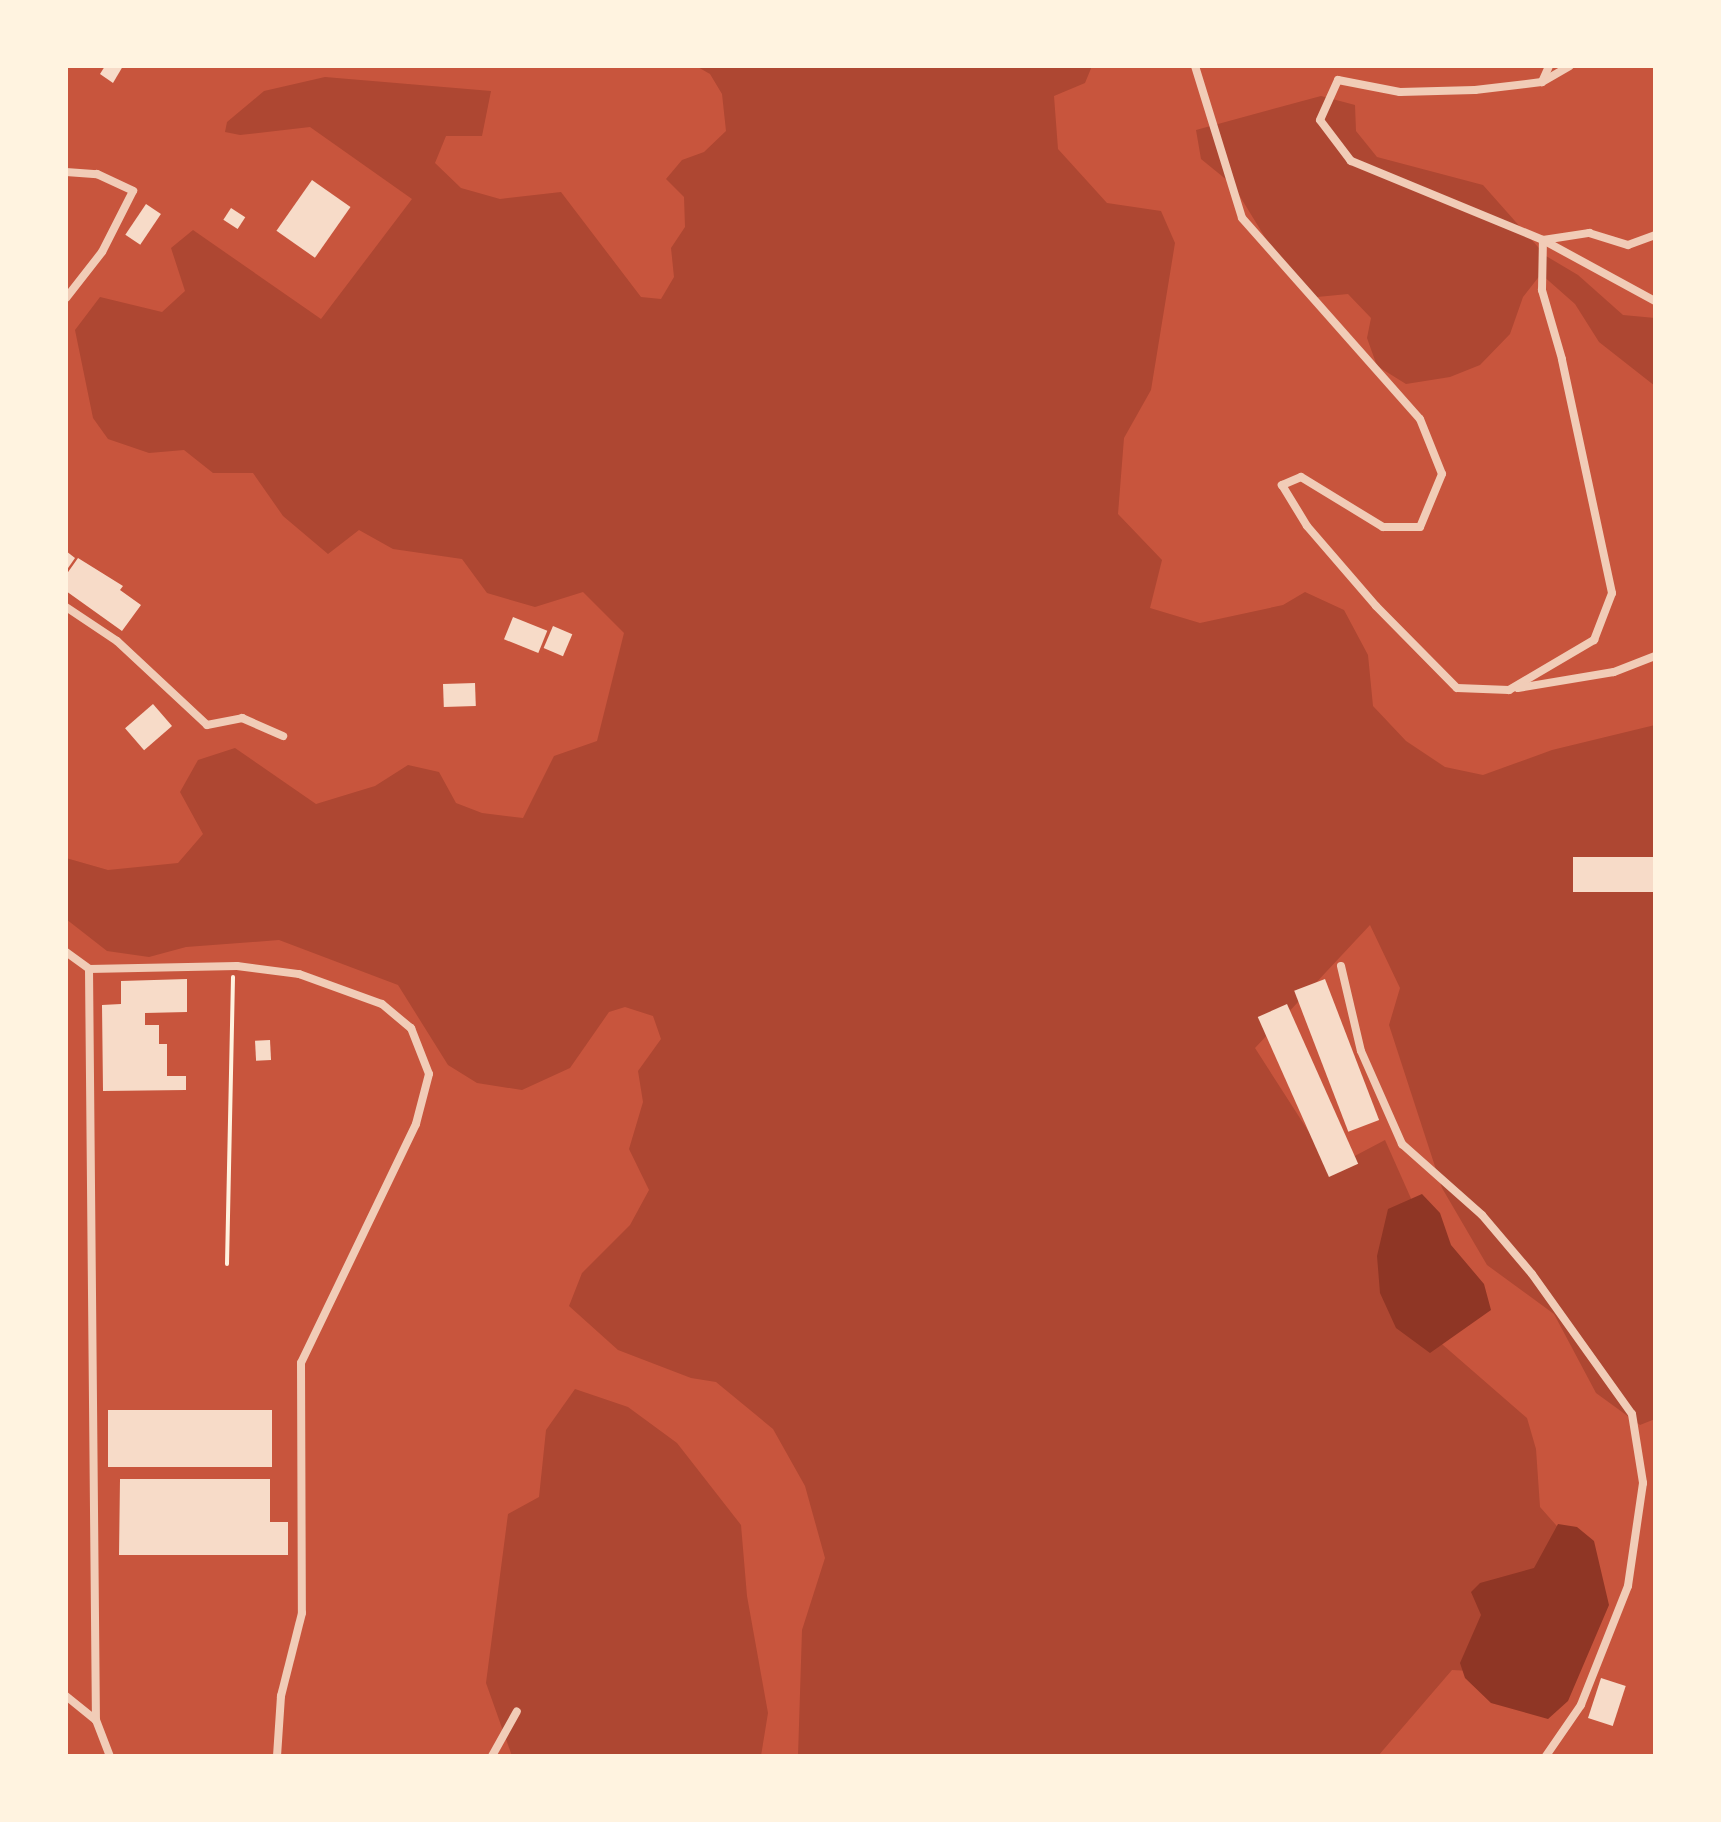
<!DOCTYPE html>
<style>
body{margin:0}
#map{position:relative;width:1721px;height:1822px;overflow:hidden;background:#c8553d;font-family:"PT Serif",serif}
div>[style]{position:absolute}
.green>*{inset:0;background:#ae4732}
.water>*{inset:0;background:#8f3625}
.building>*{inset:0;background:#f7dbc8;transform-origin:0 0}
.path>*{height:4px;margin:-2px;padding:0 2px;transform-origin:2px;border-radius:2px;background:#fff3e0}
.minor>*{height:8px;margin:-4px;padding:0 4px;transform-origin:4px;border-radius:4px;background:#f1ccb7}
span{translate:-50% -50%;white-space:nowrap;text-align:center;line-height:1.15;-webkit-text-stroke:8px #fff3e0;paint-order:stroke}
.frame{position:absolute;inset:0;border:68px solid #fff3e0;pointer-events:none}
</style>
<div id="map">
<div class="green">
<div style="clip-path:polygon(696px 66px,1092px 66px,1085px 83px,1054px 96px,1058px 149px,1107px 203px,1161px 211px,1175px 243px,1151px 390px,1124px 438px,1118px 514px,1162px 560px,1150px 608px,1200px 623px,1283px 605px,1305px 592px,1344px 610px,1368px 655px,1373px 706px,1406px 741px,1445px 767px,1483px 775px,1552px 750px,1655px 725px,1655px 1419px,1640px 1425px,1596px 1393px,1554px 1314px,1487px 1265px,1442px 1188px,1389px 1025px,1400px 988px,1370px 925px,1255px 1048px,1332px 1168px,1385px 1140px,1413px 1203px,1420px 1325px,1527px 1418px,1536px 1449px,1540px 1507px,1571px 1542px,1471px 1671px,1452px 1670px,1378px 1756px,798px 1756px,802px 1630px,825px 1558px,805px 1486px,773px 1429px,716px 1382px,691px 1378px,618px 1350px,569px 1306px,582px 1273px,630px 1225px,649px 1190px,629px 1149px,643px 1102px,638px 1071px,661px 1039px,653px 1016px,625px 1007px,609px 1012px,570px 1068px,522px 1090px,477px 1083px,448px 1065px,398px 985px,279px 940px,186px 947px,149px 957px,107px 951px,66px 919px,66px 858px,108px 870px,178px 863px,203px 834px,180px 792px,198px 760px,235px 748px,316px 804px,375px 786px,408px 765px,439px 772px,456px 803px,482px 813px,523px 818px,554px 756px,597px 741px,624px 633px,583px 592px,535px 607px,487px 593px,462px 559px,393px 549px,359px 530px,328px 554px,283px 516px,253px 473px,213px 473px,184px 450px,149px 453px,108px 439px,93px 418px,75px 330px,100px 297px,162px 312px,185px 291px,171px 248px,193px 230px,321px 319px,412px 199px,310px 127px,240px 135px,225px 132px,227px 122px,264px 91px,325px 77px,491px 91px,482px 136px,446px 136px,435px 163px,461px 188px,500px 199px,561px 192px,641px 297px,661px 299px,674px 277px,671px 248px,685px 227px,684px 197px,666px 179px,682px 160px,704px 152px,726px 131px,722px 94px,710px 74px)"></div>
<div style="clip-path:polygon(1321px 96px,1355px 105px,1356px 131px,1377px 157px,1483px 185px,1546px 256px,1578px 275px,1623px 315px,1655px 318px,1655px 386px,1599px 342px,1575px 304px,1541px 274px,1523px 297px,1510px 334px,1480px 365px,1450px 377px,1406px 384px,1377px 366px,1367px 338px,1371px 318px,1348px 294px,1317px 297px,1277px 257px,1233px 185px,1201px 159px,1196px 130px)"></div>
<div style="clip-path:polygon(575px 1389px,628px 1407px,677px 1443px,741px 1525px,747px 1596px,768px 1713px,761px 1756px,512px 1756px,486px 1683px,508px 1514px,539px 1497px,546px 1430px)"></div>
</div>
<div class="water">
<div style="clip-path:polygon(1422px 1194px,1440px 1213px,1451px 1245px,1484px 1284px,1491px 1310px,1430px 1353px,1396px 1328px,1380px 1293px,1377px 1256px,1388px 1209px)"></div>
<div style="clip-path:polygon(1558px 1524px,1577px 1527px,1594px 1541px,1609px 1605px,1568px 1701px,1548px 1719px,1491px 1703px,1465px 1678px,1460px 1663px,1481px 1615px,1471px 1592px,1480px 1583px,1534px 1568px)"></div>
</div>
<div class="building">
<div style="clip-path:polygon(105px 66px,123px 66px,113px 83px,100px 74px)"></div>
<div style="left:312px;top:180px;width:47px;height:62px;rotate:35deg"></div>
<div style="left:146px;top:204px;width:18px;height:37px;rotate:34deg"></div>
<div style="left:231px;top:208px;width:17px;height:14px;rotate:33deg"></div>
<div style="clip-path:polygon(66px 551px,75px 558px,66px 571px)"></div>
<div style="clip-path:polygon(78px 558px,123px 586px,120px 590px,141px 605px,122px 631px,66px 591px,66px 575px)"></div>
<div style="left:513px;top:617px;width:37px;height:24px;rotate:22deg"></div>
<div style="left:553px;top:626px;width:21px;height:24px;rotate:23deg"></div>
<div style="left:475px;top:683px;width:23px;height:32px;rotate:88deg"></div>
<div style="left:153px;top:704px;width:29px;height:37px;rotate:49deg"></div>
<div style="left:1655px;top:857px;width:35px;height:82px;rotate:90deg"></div>
<div style="clip-path:polygon(187px 979px,187px 1012px,145px 1013px,145px 1025px,159px 1025px,159px 1044px,167px 1044px,167px 1076px,186px 1076px,186px 1090px,103px 1091px,102px 1005px,121px 1004px,121px 981px)"></div>
<div style="left:1325px;top:979px;width:151px;height:33px;rotate:69deg"></div>
<div style="left:1287px;top:1004px;width:175px;height:32px;rotate:66deg"></div>
<div style="left:270px;top:1040px;width:20px;height:15px;rotate:87deg"></div>
<div style="left:272px;top:1410px;width:57px;height:164px;rotate:90deg"></div>
<div style="clip-path:polygon(120px 1479px,270px 1479px,270px 1522px,288px 1522px,288px 1555px,119px 1555px)"></div>
<div style="left:1601px;top:1678px;width:26px;height:42px;rotate:18deg"></div>
</div>
<div class="path">
<div style="left:227px;top:1264px;width:287px;rotate:-88.8deg"></div>
</div>
<div class="minor">
<div style="left:1195px;top:66px;width:159px;rotate:72.8deg"></div>
<div style="left:1242px;top:218px;width:268px;rotate:48.5deg"></div>
<div style="left:1420px;top:419px;width:59px;rotate:68.2deg"></div>
<div style="left:1442px;top:474px;width:57px;rotate:112.5deg"></div>
<div style="left:1420px;top:527px;width:37px;rotate:180deg"></div>
<div style="left:1383px;top:527px;width:96px;rotate:-148.6deg"></div>
<div style="left:1301px;top:477px;width:21px;rotate:157deg"></div>
<div style="left:1282px;top:485px;width:48px;rotate:58.6deg"></div>
<div style="left:1307px;top:526px;width:106px;rotate:49.2deg"></div>
<div style="left:1376px;top:606px;width:115px;rotate:45.4deg"></div>
<div style="left:1457px;top:688px;width:52px;rotate:2.2deg"></div>
<div style="left:1509px;top:690px;width:99px;rotate:-30.5deg"></div>
<div style="left:1594px;top:640px;width:50px;rotate:-69deg"></div>
<div style="left:1612px;top:593px;width:239px;rotate:-102.1deg"></div>
<div style="left:1562px;top:359px;width:72px;rotate:-106.2deg"></div>
<div style="left:1542px;top:290px;width:50px;rotate:-88.9deg"></div>
<div style="left:1543px;top:240px;width:208px;rotate:-157.6deg"></div>
<div style="left:1351px;top:161px;width:51px;rotate:-127.1deg"></div>
<div style="left:1320px;top:120px;width:44px;rotate:-65.8deg"></div>
<div style="left:1338px;top:80px;width:63px;rotate:11deg"></div>
<div style="left:1400px;top:92px;width:75px;rotate:-1.5deg"></div>
<div style="left:1475px;top:90px;width:67px;rotate:-6.8deg"></div>
<div style="left:1542px;top:82px;width:17px;rotate:-66deg"></div>
<div style="left:1542px;top:82px;width:32px;rotate:-30deg"></div>
<div style="left:66px;top:172px;width:31px;rotate:4deg"></div>
<div style="left:97px;top:174px;width:40px;rotate:25deg"></div>
<div style="left:133px;top:191px;width:68px;rotate:116.9deg"></div>
<div style="left:102px;top:252px;width:58px;rotate:128deg"></div>
<div style="left:1543px;top:240px;width:128px;rotate:28.6deg"></div>
<div style="left:1543px;top:240px;width:47px;rotate:-8.7deg"></div>
<div style="left:1589px;top:233px;width:41px;rotate:17.1deg"></div>
<div style="left:1628px;top:245px;width:29px;rotate:-20deg"></div>
<div style="left:66px;top:607px;width:61px;rotate:33.7deg"></div>
<div style="left:117px;top:641px;width:123px;rotate:43deg"></div>
<div style="left:207px;top:725px;width:36px;rotate:-11deg"></div>
<div style="left:242px;top:718px;width:45px;rotate:23.7deg"></div>
<div style="left:1518px;top:688px;width:97px;rotate:-9.5deg"></div>
<div style="left:1614px;top:672px;width:44px;rotate:-21.3deg"></div>
<div style="left:66px;top:952px;width:29px;rotate:36deg"></div>
<div style="left:89px;top:969px;width:148px;rotate:-1.2deg"></div>
<div style="left:237px;top:966px;width:63px;rotate:7.4deg"></div>
<div style="left:299px;top:974px;width:88px;rotate:19.9deg"></div>
<div style="left:382px;top:1004px;width:38px;rotate:40deg"></div>
<div style="left:411px;top:1028px;width:49px;rotate:68.6deg"></div>
<div style="left:429px;top:1074px;width:52px;rotate:104.6deg"></div>
<div style="left:416px;top:1124px;width:265px;rotate:115.7deg"></div>
<div style="left:301px;top:1363px;width:250px;rotate:89.8deg"></div>
<div style="left:302px;top:1613px;width:86px;rotate:104.2deg"></div>
<div style="left:281px;top:1696px;width:60px;rotate:93.8deg"></div>
<div style="left:1341px;top:966px;width:87px;rotate:76.8deg"></div>
<div style="left:1361px;top:1051px;width:102px;rotate:66.2deg"></div>
<div style="left:1402px;top:1144px;width:107px;rotate:41.6deg"></div>
<div style="left:1482px;top:1215px;width:77px;rotate:49.7deg"></div>
<div style="left:1532px;top:1274px;width:172px;rotate:54.5deg"></div>
<div style="left:1632px;top:1414px;width:70px;rotate:80.9deg"></div>
<div style="left:1643px;top:1483px;width:104px;rotate:98.3deg"></div>
<div style="left:1628px;top:1586px;width:128px;rotate:111.6deg"></div>
<div style="left:1581px;top:1705px;width:62px;rotate:124.5deg"></div>
<div style="left:89px;top:969px;width:751px;rotate:89.47deg"></div>
<div style="left:96px;top:1720px;width:39px;rotate:69deg"></div>
<div style="left:66px;top:1696px;width:38px;rotate:39deg"></div>
<div style="left:492px;top:1756px;width:51px;rotate:-60.9deg"></div>
</div>
<div class="frame"></div>
</div>
